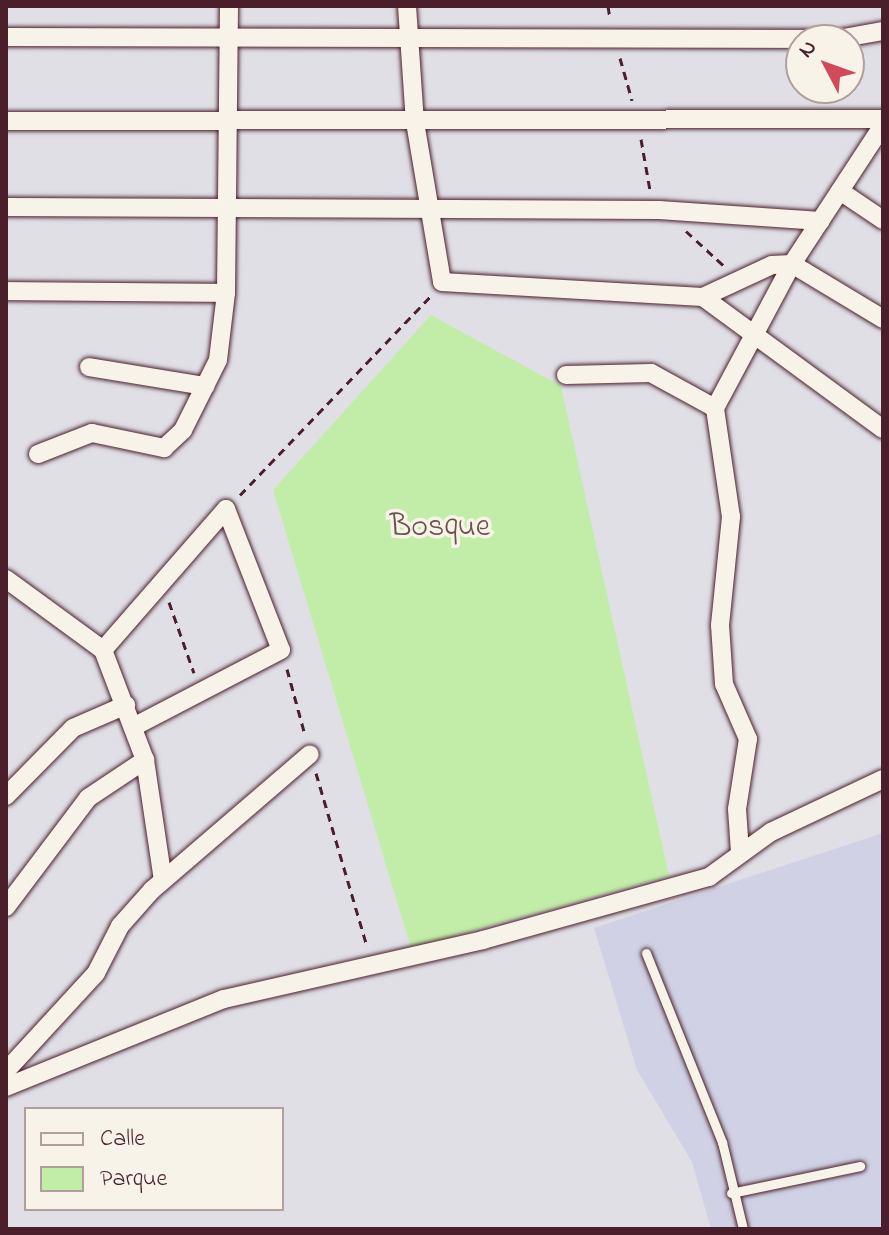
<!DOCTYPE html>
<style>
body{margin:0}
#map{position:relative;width:889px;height:1235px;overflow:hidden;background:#e0dfe6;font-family:"Indie Flower",sans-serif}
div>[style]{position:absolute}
.built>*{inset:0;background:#d0d1e5}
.green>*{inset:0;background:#c2eda9}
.path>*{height:3px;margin-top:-1.5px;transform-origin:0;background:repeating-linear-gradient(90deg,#4a1f2b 0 8px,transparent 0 14px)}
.roads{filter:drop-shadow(0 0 2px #4a1f2b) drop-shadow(0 0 2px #4a1f2b)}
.lane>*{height:9px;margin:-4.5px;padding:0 4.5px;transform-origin:4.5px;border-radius:4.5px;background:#f7f3e8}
.street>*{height:18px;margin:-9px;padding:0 9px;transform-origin:9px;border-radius:9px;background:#f7f3e8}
span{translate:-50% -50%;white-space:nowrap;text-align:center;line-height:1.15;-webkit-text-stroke:7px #f7f3e8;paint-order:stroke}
.park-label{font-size:32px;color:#68524a}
.frame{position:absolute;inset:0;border:8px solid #4a1f2b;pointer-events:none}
.legend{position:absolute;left:24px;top:1107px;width:260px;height:104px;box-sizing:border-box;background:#f7f3e8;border:2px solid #b29e9c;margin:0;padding:10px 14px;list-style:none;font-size:24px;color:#4a1f2b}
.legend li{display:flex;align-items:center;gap:16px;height:40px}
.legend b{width:40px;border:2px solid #b29e9c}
.north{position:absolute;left:785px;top:24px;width:80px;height:80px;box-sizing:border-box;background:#f7f3e8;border:2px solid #b29e9c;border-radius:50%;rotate:311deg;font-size:22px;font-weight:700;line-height:32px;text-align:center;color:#4a1f2b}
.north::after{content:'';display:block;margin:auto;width:28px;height:36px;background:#d1495b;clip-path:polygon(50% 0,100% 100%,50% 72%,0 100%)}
</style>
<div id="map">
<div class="built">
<div style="clip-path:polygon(883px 833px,883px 1229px,711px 1229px,692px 1162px,637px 1070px,594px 928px)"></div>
</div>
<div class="green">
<div style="clip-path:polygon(431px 315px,561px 386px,669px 876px,411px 948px,273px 490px)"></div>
</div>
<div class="path">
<div style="left:608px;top:6px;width:13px;rotate:81deg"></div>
<div style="left:620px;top:58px;width:44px;rotate:74.1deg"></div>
<div style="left:641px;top:139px;width:52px;rotate:80deg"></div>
<div style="left:686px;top:231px;width:52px;rotate:42.6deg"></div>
<div style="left:240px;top:495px;width:276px;rotate:-46.2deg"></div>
<div style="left:169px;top:602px;width:75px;rotate:70.6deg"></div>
<div style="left:287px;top:669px;width:68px;rotate:74.7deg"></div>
<div style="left:316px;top:773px;width:180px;rotate:73.6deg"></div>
</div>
<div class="roads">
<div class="lane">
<div style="left:646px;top:953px;width:204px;rotate:68.1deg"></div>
<div style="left:722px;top:1142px;width:89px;rotate:76.4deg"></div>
<div style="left:731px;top:1193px;width:132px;rotate:-11.8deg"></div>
</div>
<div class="street">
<div style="left:407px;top:6px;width:116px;rotate:86.1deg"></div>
<div style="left:415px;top:122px;width:162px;rotate:80.4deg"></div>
<div style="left:442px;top:282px;width:261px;rotate:3.3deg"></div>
<div style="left:703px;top:297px;width:76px;rotate:-24.9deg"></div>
<div style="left:772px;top:265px;width:20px;rotate:-3deg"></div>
<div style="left:792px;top:264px;width:106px;rotate:31.1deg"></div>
<div style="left:6px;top:37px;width:832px;rotate:0.14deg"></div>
<div style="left:838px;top:39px;width:46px;rotate:-10.1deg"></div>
<div style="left:6px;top:121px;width:877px;rotate:-0.13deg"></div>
<div style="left:840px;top:191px;width:52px;rotate:34deg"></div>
<div style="left:6px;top:207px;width:653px;rotate:0.26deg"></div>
<div style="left:659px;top:210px;width:162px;rotate:3.9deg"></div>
<div style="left:6px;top:291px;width:220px;rotate:0.5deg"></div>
<div style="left:703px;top:297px;width:223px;rotate:36.3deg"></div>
<div style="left:89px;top:367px;width:118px;rotate:9.3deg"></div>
<div style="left:566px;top:375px;width:85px;rotate:-1.3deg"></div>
<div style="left:651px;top:373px;width:73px;rotate:28.7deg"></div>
<div style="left:38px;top:454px;width:58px;rotate:-21.3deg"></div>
<div style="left:92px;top:433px;width:74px;rotate:11.8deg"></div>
<div style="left:164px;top:448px;width:26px;rotate:-43deg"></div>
<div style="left:183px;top:430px;width:78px;rotate:-63.4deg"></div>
<div style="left:218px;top:360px;width:67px;rotate:-83.2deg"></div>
<div style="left:226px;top:293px;width:287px;rotate:-89.4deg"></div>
<div style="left:6px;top:579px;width:120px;rotate:36.2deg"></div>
<div style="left:103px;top:650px;width:118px;rotate:69.1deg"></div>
<div style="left:145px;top:760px;width:121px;rotate:81.5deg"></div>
<div style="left:103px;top:650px;width:187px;rotate:-48.9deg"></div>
<div style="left:226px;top:509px;width:151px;rotate:68.7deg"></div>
<div style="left:281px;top:650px;width:165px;rotate:152.5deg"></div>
<div style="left:6px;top:796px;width:95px;rotate:-45.4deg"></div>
<div style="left:73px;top:728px;width:58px;rotate:-23.5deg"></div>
<div style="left:740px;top:852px;width:43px;rotate:-94deg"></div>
<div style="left:737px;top:809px;width:71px;rotate:-81.1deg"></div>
<div style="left:748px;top:739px;width:60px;rotate:-113.6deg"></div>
<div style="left:724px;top:684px;width:59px;rotate:-93.9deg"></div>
<div style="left:720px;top:625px;width:109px;rotate:-84.2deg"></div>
<div style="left:731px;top:517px;width:110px;rotate:-98.4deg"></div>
<div style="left:715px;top:408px;width:163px;rotate:-61.9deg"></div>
<div style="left:792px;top:264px;width:166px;rotate:-56.8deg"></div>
<div style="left:6px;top:907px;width:136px;rotate:-53deg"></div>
<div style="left:88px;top:798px;width:69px;rotate:-33.7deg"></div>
<div style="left:6px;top:1071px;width:133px;rotate:-47.4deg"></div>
<div style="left:96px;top:973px;width:53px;rotate:-62.9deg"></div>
<div style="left:120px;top:926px;width:48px;rotate:-48.4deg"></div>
<div style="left:152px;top:890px;width:208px;rotate:-40.7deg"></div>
<div style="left:6px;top:1087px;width:235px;rotate:-22deg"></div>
<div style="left:224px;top:999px;width:266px;rotate:-12.8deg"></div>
<div style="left:483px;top:940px;width:235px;rotate:-15.6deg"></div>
<div style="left:709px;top:877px;width:77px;rotate:-36deg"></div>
<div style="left:771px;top:832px;width:124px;rotate:-25.3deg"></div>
</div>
</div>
<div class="park-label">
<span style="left:440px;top:528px">Bosque</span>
</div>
<div class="frame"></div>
<ul class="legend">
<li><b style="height:10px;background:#f7f3e8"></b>Calle</li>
<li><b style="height:22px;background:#c2eda9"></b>Parque</li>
</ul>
<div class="north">N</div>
</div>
